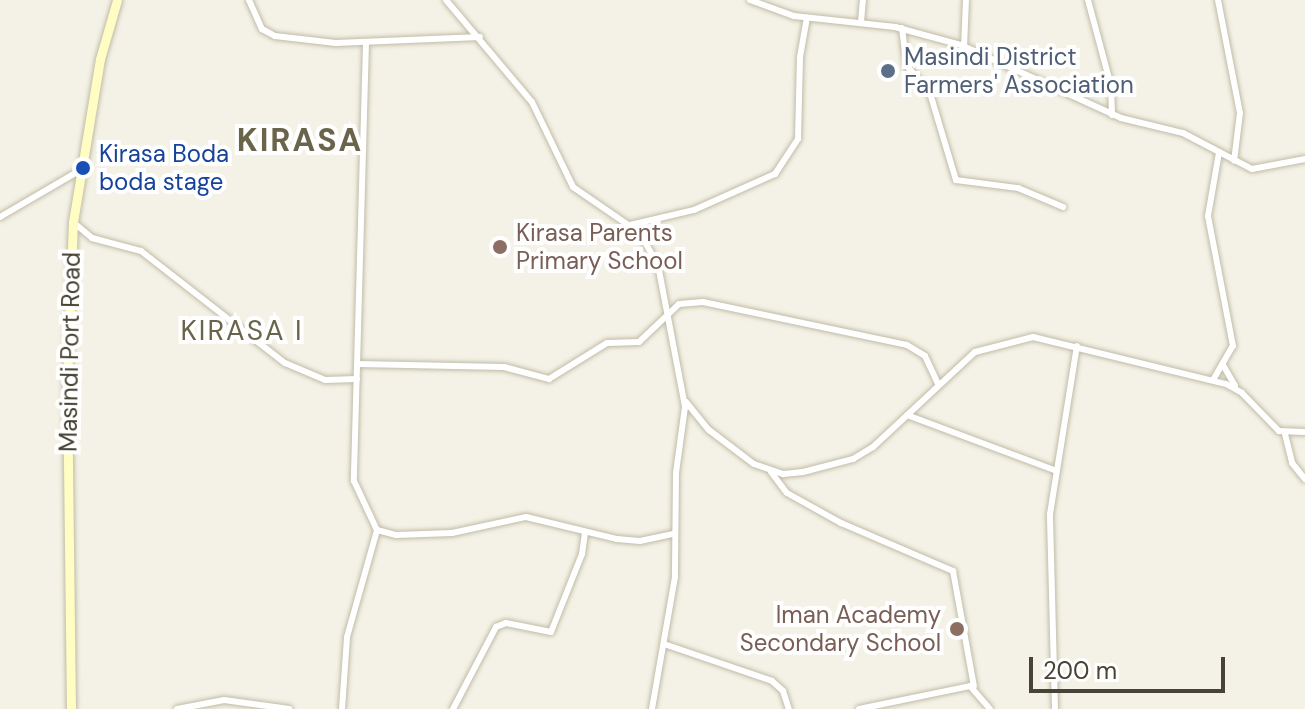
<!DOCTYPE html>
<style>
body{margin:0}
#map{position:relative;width:1305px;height:709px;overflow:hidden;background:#f4f2e6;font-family:"DM Sans",sans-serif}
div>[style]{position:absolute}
.roads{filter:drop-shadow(0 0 2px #c0bca8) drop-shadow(0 0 2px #c0bca8)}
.minor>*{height:6px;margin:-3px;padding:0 3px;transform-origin:3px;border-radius:3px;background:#fff}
.secondary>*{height:9px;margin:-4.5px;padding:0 4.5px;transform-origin:4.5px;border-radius:4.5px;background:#fffcc4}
.dots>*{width:22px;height:22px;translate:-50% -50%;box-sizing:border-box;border:4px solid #fff;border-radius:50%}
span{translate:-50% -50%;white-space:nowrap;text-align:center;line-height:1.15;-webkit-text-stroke:8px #fff;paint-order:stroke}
.service-label{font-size:24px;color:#4e5e75}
.left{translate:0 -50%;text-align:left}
.transit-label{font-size:24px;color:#164399}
.education-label{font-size:24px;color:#785e54}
.right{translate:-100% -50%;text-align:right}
.street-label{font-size:24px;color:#474335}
.quarter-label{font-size:28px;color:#6a644b;letter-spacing:2px}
.district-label{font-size:32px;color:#6a644b;font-weight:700;letter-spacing:2px}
.scale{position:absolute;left:1029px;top:657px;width:196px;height:36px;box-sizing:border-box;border:4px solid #474335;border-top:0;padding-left:10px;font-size:24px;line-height:28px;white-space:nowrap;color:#474335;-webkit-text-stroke:6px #fff;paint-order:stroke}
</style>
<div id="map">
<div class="roads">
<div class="minor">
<div style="left:249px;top:0;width:32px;rotate:66deg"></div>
<div style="left:262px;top:29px;width:15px;rotate:28deg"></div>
<div style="left:275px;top:36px;width:61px;rotate:6.5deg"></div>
<div style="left:336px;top:43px;width:144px;rotate:-2.4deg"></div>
<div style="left:446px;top:0;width:133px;rotate:49.9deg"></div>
<div style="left:532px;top:102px;width:94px;rotate:64.2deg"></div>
<div style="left:573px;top:187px;width:81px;rotate:34.5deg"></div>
<div style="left:640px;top:233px;width:37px;rotate:61deg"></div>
<div style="left:658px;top:265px;width:145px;rotate:79.2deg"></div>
<div style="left:685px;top:407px;width:67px;rotate:97.8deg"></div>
<div style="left:676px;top:473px;width:104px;rotate:90.6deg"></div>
<div style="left:675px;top:577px;width:134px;rotate:99.9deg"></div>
<div style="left:750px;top:0;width:47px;rotate:20deg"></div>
<div style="left:794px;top:16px;width:102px;rotate:6.2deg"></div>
<div style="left:895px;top:27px;width:68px;rotate:15.3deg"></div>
<div style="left:961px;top:45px;width:176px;rotate:24.5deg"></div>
<div style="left:1121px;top:118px;width:64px;rotate:13.6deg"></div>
<div style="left:1183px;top:133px;width:78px;rotate:27.6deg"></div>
<div style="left:1252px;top:169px;width:54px;rotate:-10.7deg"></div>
<div style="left:1088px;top:0;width:89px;rotate:75deg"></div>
<div style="left:1111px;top:86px;width:29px;rotate:88deg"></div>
<div style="left:1218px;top:0;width:115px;rotate:79deg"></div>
<div style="left:1240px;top:113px;width:48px;rotate:97.1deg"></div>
<div style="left:861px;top:22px;width:22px;rotate:-85deg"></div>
<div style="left:902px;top:28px;width:38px;rotate:83deg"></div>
<div style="left:907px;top:66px;width:35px;rotate:50deg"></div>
<div style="left:930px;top:93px;width:91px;rotate:73.4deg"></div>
<div style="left:956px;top:180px;width:63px;rotate:7.4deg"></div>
<div style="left:1018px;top:188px;width:49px;rotate:22.9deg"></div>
<div style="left:366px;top:43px;width:438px;rotate:91.6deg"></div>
<div style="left:354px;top:481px;width:54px;rotate:64.9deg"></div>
<div style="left:377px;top:530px;width:20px;rotate:15deg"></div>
<div style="left:396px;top:535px;width:56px;rotate:-2deg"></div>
<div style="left:452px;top:533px;width:76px;rotate:-12.2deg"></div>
<div style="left:526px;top:517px;width:94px;rotate:13.6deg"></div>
<div style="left:617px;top:539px;width:23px;rotate:5deg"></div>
<div style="left:640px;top:541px;width:34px;rotate:-12deg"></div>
<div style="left:964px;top:47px;width:47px;rotate:-87.6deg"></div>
<div style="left:0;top:217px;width:95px;rotate:-30.3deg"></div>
<div style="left:73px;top:222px;width:25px;rotate:40deg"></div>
<div style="left:92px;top:238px;width:51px;rotate:14.9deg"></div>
<div style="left:141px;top:251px;width:182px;rotate:37.9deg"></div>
<div style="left:285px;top:363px;width:43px;rotate:23deg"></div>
<div style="left:325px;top:380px;width:32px;rotate:-2deg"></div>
<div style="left:630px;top:225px;width:66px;rotate:-13.2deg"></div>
<div style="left:694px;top:210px;width:89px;rotate:-24deg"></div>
<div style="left:775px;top:174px;width:42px;rotate:-56.7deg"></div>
<div style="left:798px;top:139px;width:82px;rotate:-88.6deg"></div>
<div style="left:800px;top:57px;width:40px;rotate:-80deg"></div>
<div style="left:358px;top:364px;width:146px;rotate:1.2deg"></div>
<div style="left:504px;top:367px;width:47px;rotate:14.9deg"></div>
<div style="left:549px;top:379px;width:68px;rotate:-31.8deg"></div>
<div style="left:607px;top:343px;width:32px;rotate:-2deg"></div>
<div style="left:639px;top:342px;width:55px;rotate:-43.5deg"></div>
<div style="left:679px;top:304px;width:24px;rotate:-5deg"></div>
<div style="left:703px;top:302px;width:208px;rotate:11.9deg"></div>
<div style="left:907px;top:345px;width:21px;rotate:31deg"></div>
<div style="left:925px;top:356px;width:31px;rotate:65deg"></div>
<div style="left:1223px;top:365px;width:24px;rotate:60deg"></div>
<div style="left:1213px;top:380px;width:39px;rotate:-60deg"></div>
<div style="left:1233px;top:346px;width:132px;rotate:-100.9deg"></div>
<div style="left:1208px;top:216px;width:65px;rotate:-80.2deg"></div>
<div style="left:686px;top:402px;width:36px;rotate:51deg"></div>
<div style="left:709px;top:430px;width:56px;rotate:37.1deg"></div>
<div style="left:754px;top:464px;width:31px;rotate:19deg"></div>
<div style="left:783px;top:474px;width:20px;rotate:-6deg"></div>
<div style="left:803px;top:472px;width:52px;rotate:-14.6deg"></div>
<div style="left:853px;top:459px;width:23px;rotate:-31deg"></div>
<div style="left:873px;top:447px;width:139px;rotate:-43deg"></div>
<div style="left:975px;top:352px;width:60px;rotate:-14.5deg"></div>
<div style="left:1033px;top:337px;width:199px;rotate:13.7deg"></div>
<div style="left:1226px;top:384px;width:18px;rotate:29deg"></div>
<div style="left:1242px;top:393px;width:53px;rotate:45.8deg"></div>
<div style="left:1279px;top:431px;width:26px;rotate:2deg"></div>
<div style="left:907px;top:415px;width:160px;rotate:20.5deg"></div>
<div style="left:1285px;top:434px;width:30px;rotate:76deg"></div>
<div style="left:1292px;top:463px;width:21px;rotate:51deg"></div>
<div style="left:771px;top:472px;width:26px;rotate:53deg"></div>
<div style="left:787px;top:493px;width:62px;rotate:29.1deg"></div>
<div style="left:841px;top:523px;width:122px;rotate:23.2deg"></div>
<div style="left:953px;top:571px;width:117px;rotate:79.7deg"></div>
<div style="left:667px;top:645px;width:111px;rotate:18.9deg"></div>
<div style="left:772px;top:681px;width:15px;rotate:42deg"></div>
<div style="left:783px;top:691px;width:19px;rotate:72deg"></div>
<div style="left:177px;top:709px;width:48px;rotate:-10.8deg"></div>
<div style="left:224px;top:700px;width:66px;rotate:7.9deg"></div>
<div style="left:342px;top:709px;width:72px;rotate:-86deg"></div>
<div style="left:347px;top:637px;width:111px;rotate:-74.3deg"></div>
<div style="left:453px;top:709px;width:93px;rotate:-62.3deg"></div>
<div style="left:496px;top:627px;width:11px;rotate:-22deg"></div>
<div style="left:506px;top:623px;width:46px;rotate:11.3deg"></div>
<div style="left:551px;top:632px;width:84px;rotate:-68.3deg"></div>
<div style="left:582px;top:554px;width:22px;rotate:-82deg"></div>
<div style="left:859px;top:709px;width:113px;rotate:-11.7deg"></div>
<div style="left:970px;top:686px;width:30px;rotate:49deg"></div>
<div style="left:1055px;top:709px;width:195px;rotate:-91.5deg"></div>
<div style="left:1050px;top:514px;width:170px;rotate:-80.9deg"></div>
</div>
<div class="secondary">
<div style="left:71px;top:709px;width:324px;rotate:-90.7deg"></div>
<div style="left:67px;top:385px;width:163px;rotate:-87.9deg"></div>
<div style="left:73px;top:222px;width:165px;rotate:-80.6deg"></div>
<div style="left:100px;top:59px;width:61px;rotate:-73.9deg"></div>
</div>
</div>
<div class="dots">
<div style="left:888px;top:71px;background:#5c6f8a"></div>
<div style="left:83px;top:168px;background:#1a4fb4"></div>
<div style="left:500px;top:247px;background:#8d6e63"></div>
<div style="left:957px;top:629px;background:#8d6e63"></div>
</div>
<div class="service-label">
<span class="left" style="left:904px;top:71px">Masindi District<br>Farmers' Association</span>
</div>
<div class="transit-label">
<span class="left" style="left:99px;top:168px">Kirasa Boda<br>boda stage</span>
</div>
<div class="education-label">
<span class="left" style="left:516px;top:247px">Kirasa Parents<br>Primary School</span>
<span class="right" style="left:941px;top:629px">Iman Academy<br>Secondary School</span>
</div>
<div class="street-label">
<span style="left:70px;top:352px;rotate:-89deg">Masindi Port Road</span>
</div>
<div class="quarter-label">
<span style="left:242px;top:331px">KIRASA I</span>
</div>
<div class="district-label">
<span style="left:300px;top:140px">KIRASA</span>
</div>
<div class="scale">200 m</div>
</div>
